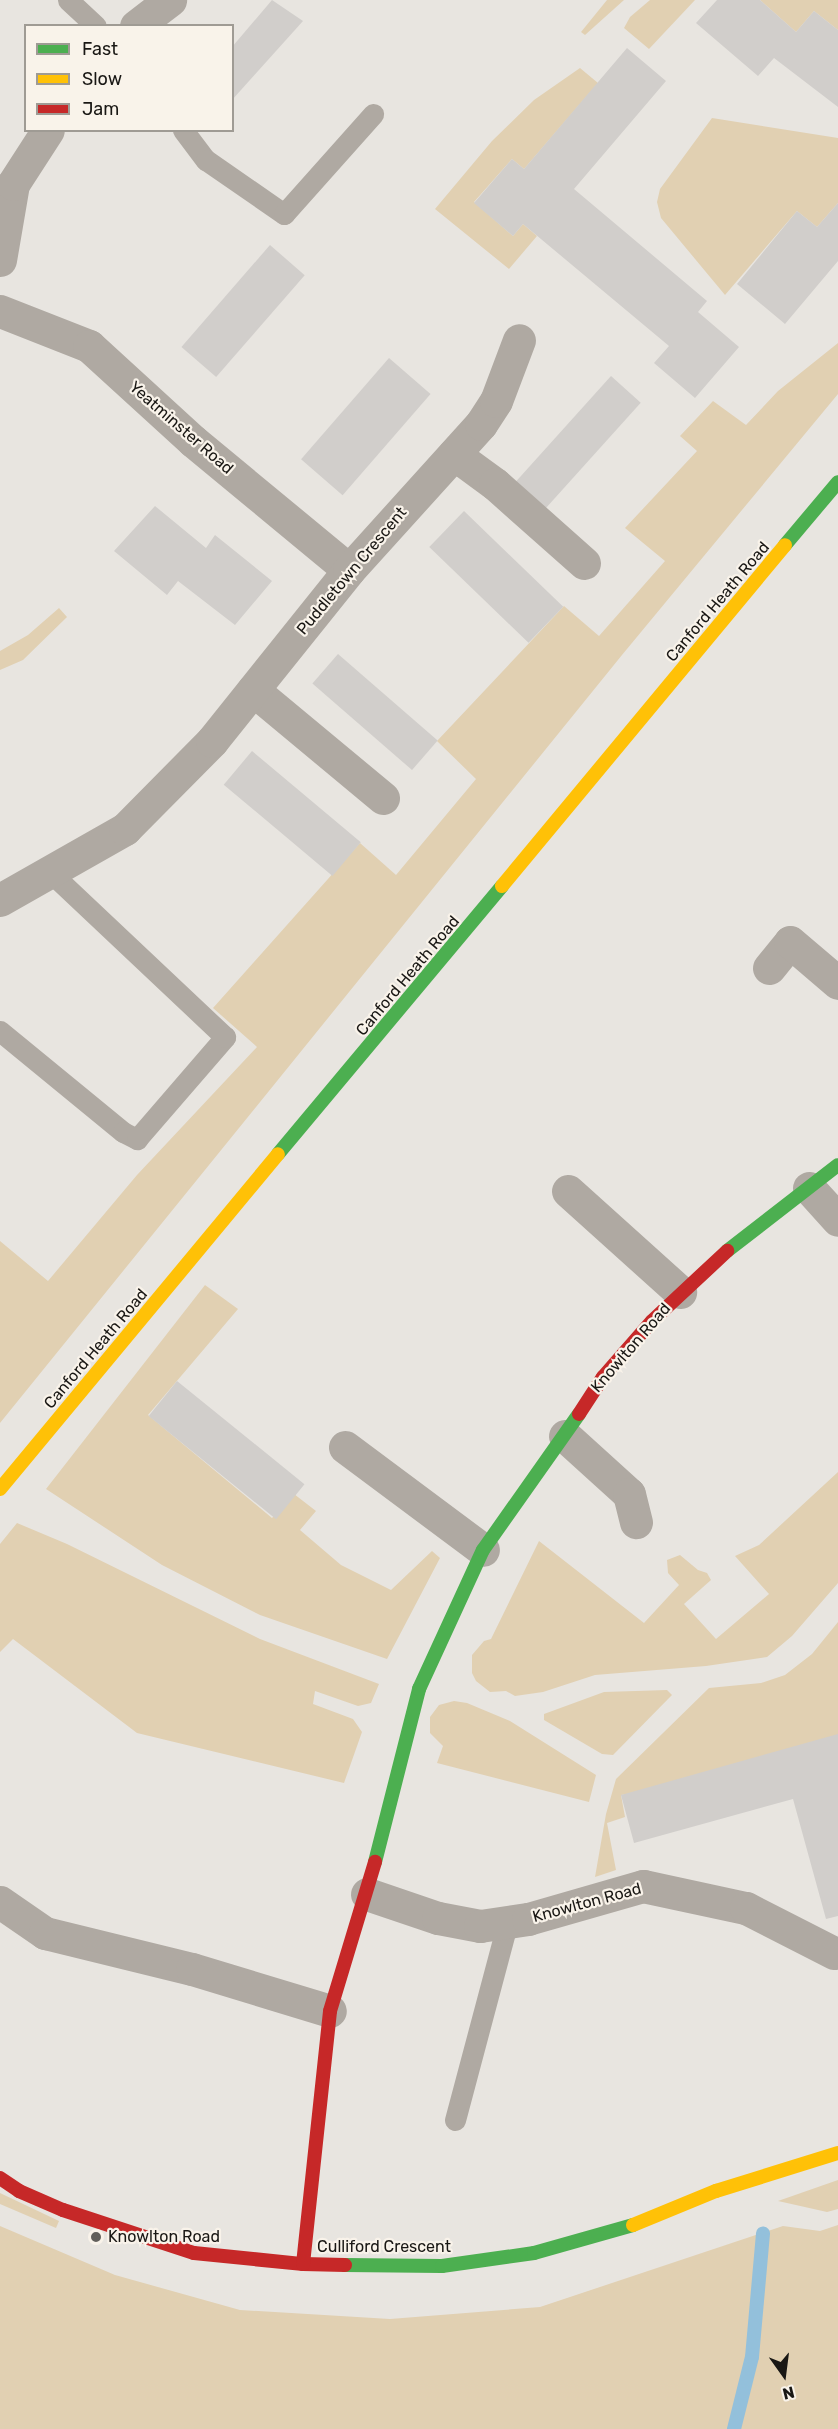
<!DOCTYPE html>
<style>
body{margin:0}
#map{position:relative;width:838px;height:2429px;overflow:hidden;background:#e8e5e0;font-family:Rubik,sans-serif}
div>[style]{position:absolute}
.green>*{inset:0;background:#e1d0b2}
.stream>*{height:14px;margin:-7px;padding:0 7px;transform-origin:7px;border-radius:7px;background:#93c0db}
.building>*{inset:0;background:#d1cecb;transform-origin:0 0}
.lane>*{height:21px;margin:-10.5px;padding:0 10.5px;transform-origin:10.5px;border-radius:10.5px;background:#afa9a2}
.street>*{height:33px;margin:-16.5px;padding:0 16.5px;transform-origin:16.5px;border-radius:16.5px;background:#afa9a2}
.fast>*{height:14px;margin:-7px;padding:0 7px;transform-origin:7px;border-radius:7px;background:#4caf50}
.slow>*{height:14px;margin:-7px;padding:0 7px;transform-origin:7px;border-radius:7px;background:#ffc107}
.jam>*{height:14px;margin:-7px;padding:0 7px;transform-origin:7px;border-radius:7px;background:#c62828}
.dots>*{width:16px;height:16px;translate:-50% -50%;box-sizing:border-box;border:3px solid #f9f3ea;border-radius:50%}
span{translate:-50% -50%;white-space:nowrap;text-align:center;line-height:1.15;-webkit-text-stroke:4.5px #f9f3ea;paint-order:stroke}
.street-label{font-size:16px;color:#191714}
.poi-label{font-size:16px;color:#191714}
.left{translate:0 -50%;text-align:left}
.legend{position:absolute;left:24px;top:24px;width:210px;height:108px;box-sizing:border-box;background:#f9f3ea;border:2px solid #9f9b94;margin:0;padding:8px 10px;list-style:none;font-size:18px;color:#191714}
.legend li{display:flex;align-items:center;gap:12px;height:30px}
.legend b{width:30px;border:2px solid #9f9b94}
.north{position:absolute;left:754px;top:2345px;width:60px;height:60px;-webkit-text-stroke:4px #f9f3ea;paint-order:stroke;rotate:166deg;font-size:16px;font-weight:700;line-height:24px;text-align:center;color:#191714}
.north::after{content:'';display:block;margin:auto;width:21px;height:27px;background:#191714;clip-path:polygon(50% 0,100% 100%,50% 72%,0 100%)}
</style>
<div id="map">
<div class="green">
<div style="clip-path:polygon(607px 0,624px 0,585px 35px,581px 32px)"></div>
<div style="clip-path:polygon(650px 0,695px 0,649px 49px,624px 28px,630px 17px)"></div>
<div style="clip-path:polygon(760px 0,838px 0,838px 30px,814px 11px,796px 32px)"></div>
<div style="clip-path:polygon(580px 68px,598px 83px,524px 169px,512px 159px,474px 202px,513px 236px,523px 224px,537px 236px,509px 269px,435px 209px,492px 141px,534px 100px)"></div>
<div style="clip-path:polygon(712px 118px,838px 138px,838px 203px,817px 227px,797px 211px,725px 295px,661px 218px,657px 202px,660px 189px)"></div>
<div style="clip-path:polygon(838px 343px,838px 394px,622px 655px,0 1423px,0 1241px,48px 1281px,137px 1175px,257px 1047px,213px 1008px,360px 843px,396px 875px,476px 779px,437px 741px,564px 606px,599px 636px,665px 561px,625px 528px,697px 451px,680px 436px,713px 401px,746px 425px,778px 391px)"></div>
<div style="clip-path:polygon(59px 608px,67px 617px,23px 660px,0 670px,0 651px,28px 635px)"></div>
<div style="clip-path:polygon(205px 1285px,238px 1309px,148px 1415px,272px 1518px,294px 1494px,316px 1511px,300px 1530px,341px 1565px,391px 1590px,432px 1551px,440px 1558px,387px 1659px,260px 1615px,162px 1565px,46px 1489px)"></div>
<div style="clip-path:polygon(838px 1472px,838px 1583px,792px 1636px,767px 1657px,706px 1666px,595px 1675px,543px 1692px,515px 1696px,506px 1691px,490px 1692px,476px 1681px,472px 1673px,472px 1655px,484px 1641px,491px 1639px,539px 1541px,644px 1623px,679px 1585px,668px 1573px,667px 1560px,680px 1555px,698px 1570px,707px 1573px,711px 1580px,684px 1604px,716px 1639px,769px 1594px,735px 1556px,759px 1545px)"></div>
<div style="clip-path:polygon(17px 1523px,67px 1544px,260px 1639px,379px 1684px,371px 1703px,358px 1706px,315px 1691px,313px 1704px,353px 1719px,362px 1732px,344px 1783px,137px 1733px,13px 1639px,0 1652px,0 1544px)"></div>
<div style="clip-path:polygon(838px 1622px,838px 1758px,621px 1795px,625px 1817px,607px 1823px,616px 1870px,595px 1877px,606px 1814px,616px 1779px,709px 1688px,761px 1683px,785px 1675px,812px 1654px)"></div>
<div style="clip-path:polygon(667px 1690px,672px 1695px,613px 1755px,602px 1754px,544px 1720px,544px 1714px,604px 1692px)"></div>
<div style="clip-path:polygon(454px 1701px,467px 1703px,510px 1721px,596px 1775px,589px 1802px,437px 1763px,443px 1746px,430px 1733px,430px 1717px,439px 1705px)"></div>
<div style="clip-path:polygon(838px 2180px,838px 2209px,827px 2212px,778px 2201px)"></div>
<div style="clip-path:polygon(0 2193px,59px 2221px,56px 2228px,0 2204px)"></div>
<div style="clip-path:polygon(838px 2225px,838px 2429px,0 2429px,0 2226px,115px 2275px,240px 2310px,390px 2319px,540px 2307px,783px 2226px,820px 2231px)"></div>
</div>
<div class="stream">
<div style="left:734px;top:2429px;width:74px;rotate:-76deg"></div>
<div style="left:752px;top:2357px;width:124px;rotate:-84.9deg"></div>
</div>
<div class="building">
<div style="clip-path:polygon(272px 0,303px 21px,232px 100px,232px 47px)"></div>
<div style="clip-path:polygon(717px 0,760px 0,796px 32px,814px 11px,838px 30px,838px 107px,774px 58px,758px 76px,696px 23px)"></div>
<div style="clip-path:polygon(627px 48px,666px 81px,574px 189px,707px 301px,698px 312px,739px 347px,695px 398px,654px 363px,669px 346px,523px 224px,513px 236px,474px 203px,512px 159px,524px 169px)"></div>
<div style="clip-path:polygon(838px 203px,838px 261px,785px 324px,737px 284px,797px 211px,817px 227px)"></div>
<div style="left:270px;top:245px;width:46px;height:135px;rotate:41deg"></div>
<div style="left:389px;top:358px;width:55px;height:134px;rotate:41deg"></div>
<div style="left:611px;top:376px;width:40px;height:144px;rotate:42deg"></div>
<div style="clip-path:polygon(155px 506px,206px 548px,215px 535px,272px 581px,235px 625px,178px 581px,167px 595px,114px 551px)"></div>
<div style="left:464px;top:511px;width:138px;height:50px;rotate:44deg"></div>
<div style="left:338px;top:654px;width:132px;height:39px;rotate:41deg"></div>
<div style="left:252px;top:751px;width:142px;height:44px;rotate:40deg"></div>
<div style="left:177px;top:1381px;width:164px;height:45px;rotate:39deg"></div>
<div style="clip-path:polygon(838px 1734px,838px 1916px,826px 1919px,793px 1799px,634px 1843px,621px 1795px)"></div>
</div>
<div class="lane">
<div style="left:68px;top:0;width:38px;rotate:43deg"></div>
<div style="left:183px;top:130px;width:38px;rotate:53deg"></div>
<div style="left:206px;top:160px;width:95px;rotate:34.7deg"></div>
<div style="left:284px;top:214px;width:134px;rotate:-48.3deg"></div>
<div style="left:0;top:1031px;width:159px;rotate:39.4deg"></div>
<div style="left:123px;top:1132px;width:16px;rotate:27deg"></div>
<div style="left:137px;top:1139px;width:135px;rotate:-49.2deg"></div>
<div style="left:225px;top:1037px;width:241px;rotate:-136.7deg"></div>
<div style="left:455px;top:2120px;width:206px;rotate:-75.1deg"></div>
</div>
<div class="street">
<div style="left:136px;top:26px;width:43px;rotate:-37.4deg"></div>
<div style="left:0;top:260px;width:77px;rotate:-80.3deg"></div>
<div style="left:13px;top:184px;width:64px;rotate:-57.1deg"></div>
<div style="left:0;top:311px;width:96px;rotate:21.5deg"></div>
<div style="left:89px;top:346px;width:141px;rotate:42.4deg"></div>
<div style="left:193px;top:441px;width:202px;rotate:39.6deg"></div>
<div style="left:454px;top:454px;width:51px;rotate:36.2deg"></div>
<div style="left:495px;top:484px;width:119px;rotate:41.6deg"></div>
<div style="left:253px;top:690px;width:169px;rotate:39.7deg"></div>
<div style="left:0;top:900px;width:144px;rotate:-29.6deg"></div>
<div style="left:125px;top:829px;width:124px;rotate:-45.3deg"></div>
<div style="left:212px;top:741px;width:219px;rotate:-51.3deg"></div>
<div style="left:349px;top:570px;width:197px;rotate:-47.9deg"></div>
<div style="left:481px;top:424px;width:27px;rotate:-57deg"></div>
<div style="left:496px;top:401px;width:65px;rotate:-69.3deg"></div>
<div style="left:769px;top:968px;width:33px;rotate:-51deg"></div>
<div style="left:790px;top:942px;width:63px;rotate:40.5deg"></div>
<div style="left:809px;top:1188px;width:43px;rotate:47.8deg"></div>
<div style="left:568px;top:1191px;width:151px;rotate:42deg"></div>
<div style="left:565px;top:1436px;width:86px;rotate:42.2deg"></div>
<div style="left:629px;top:1494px;width:29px;rotate:76deg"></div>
<div style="left:345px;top:1447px;width:172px;rotate:36.7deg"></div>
<div style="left:367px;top:1894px;width:75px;rotate:18.7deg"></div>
<div style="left:438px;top:1918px;width:43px;rotate:10.8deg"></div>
<div style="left:480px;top:1926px;width:49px;rotate:-8.3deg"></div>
<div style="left:528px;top:1919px;width:120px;rotate:-16deg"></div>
<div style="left:643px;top:1886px;width:105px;rotate:12.1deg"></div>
<div style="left:746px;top:1908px;width:99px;rotate:27.1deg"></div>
<div style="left:0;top:1902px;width:55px;rotate:34.6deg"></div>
<div style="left:45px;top:1933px;width:151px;rotate:13.8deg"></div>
<div style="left:192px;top:1969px;width:144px;rotate:16.9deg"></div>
</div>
<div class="fast">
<div style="left:785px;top:545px;width:82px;rotate:-49.9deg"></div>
<div style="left:278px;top:1154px;width:349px;rotate:-50.1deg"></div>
<div style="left:727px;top:1251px;width:140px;rotate:-37.8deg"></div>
<div style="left:375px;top:1862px;width:179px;rotate:-75.7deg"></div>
<div style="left:419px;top:1689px;width:153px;rotate:-65.3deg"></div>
<div style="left:483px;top:1550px;width:166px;rotate:-54.8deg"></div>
<div style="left:345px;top:2265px;width:97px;rotate:0.6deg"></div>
<div style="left:442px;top:2266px;width:93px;rotate:-8deg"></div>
<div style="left:534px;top:2253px;width:103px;rotate:-15.8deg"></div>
</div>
<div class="slow">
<div style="left:502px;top:886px;width:443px;rotate:-50.3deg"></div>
<div style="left:0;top:1489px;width:435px;rotate:-50.3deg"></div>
<div style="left:633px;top:2225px;width:90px;rotate:-22.3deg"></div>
<div style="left:716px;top:2191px;width:128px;rotate:-17.3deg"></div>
</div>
<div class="jam">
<div style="left:579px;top:1414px;width:44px;rotate:-57deg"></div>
<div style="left:603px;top:1377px;width:74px;rotate:-48.8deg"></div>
<div style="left:652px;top:1321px;width:103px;rotate:-43deg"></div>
<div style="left:0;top:2178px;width:23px;rotate:34deg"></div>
<div style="left:19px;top:2191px;width:48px;rotate:23.4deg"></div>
<div style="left:63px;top:2210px;width:138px;rotate:18.2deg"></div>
<div style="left:194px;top:2253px;width:110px;rotate:5.8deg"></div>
<div style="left:303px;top:2264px;width:42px;rotate:1.4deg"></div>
<div style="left:303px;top:2264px;width:254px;rotate:-83.9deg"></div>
<div style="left:330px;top:2011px;width:156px;rotate:-73.2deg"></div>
</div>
<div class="dots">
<div style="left:96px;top:2237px;background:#615f5b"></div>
</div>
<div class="street-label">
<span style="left:181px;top:428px;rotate:41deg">Yeatminster Road</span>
<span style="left:352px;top:571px;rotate:-50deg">Puddletown Crescent</span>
<span style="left:718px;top:602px;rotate:-50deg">Canford Heath Road</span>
<span style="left:408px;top:976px;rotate:-50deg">Canford Heath Road</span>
<span style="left:631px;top:1348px;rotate:-49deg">Knowlton Road</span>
<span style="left:96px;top:1349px;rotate:-50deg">Canford Heath Road</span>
<span style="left:587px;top:1903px;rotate:-15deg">Knowlton Road</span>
<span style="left:384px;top:2247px">Culliford Crescent</span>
</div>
<div class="poi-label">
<span class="left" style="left:108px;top:2237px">Knowlton Road</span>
</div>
<ul class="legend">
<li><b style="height:8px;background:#4caf50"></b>Fast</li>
<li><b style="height:8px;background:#ffc107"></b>Slow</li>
<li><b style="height:8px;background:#c62828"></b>Jam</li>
</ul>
<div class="north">N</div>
</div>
